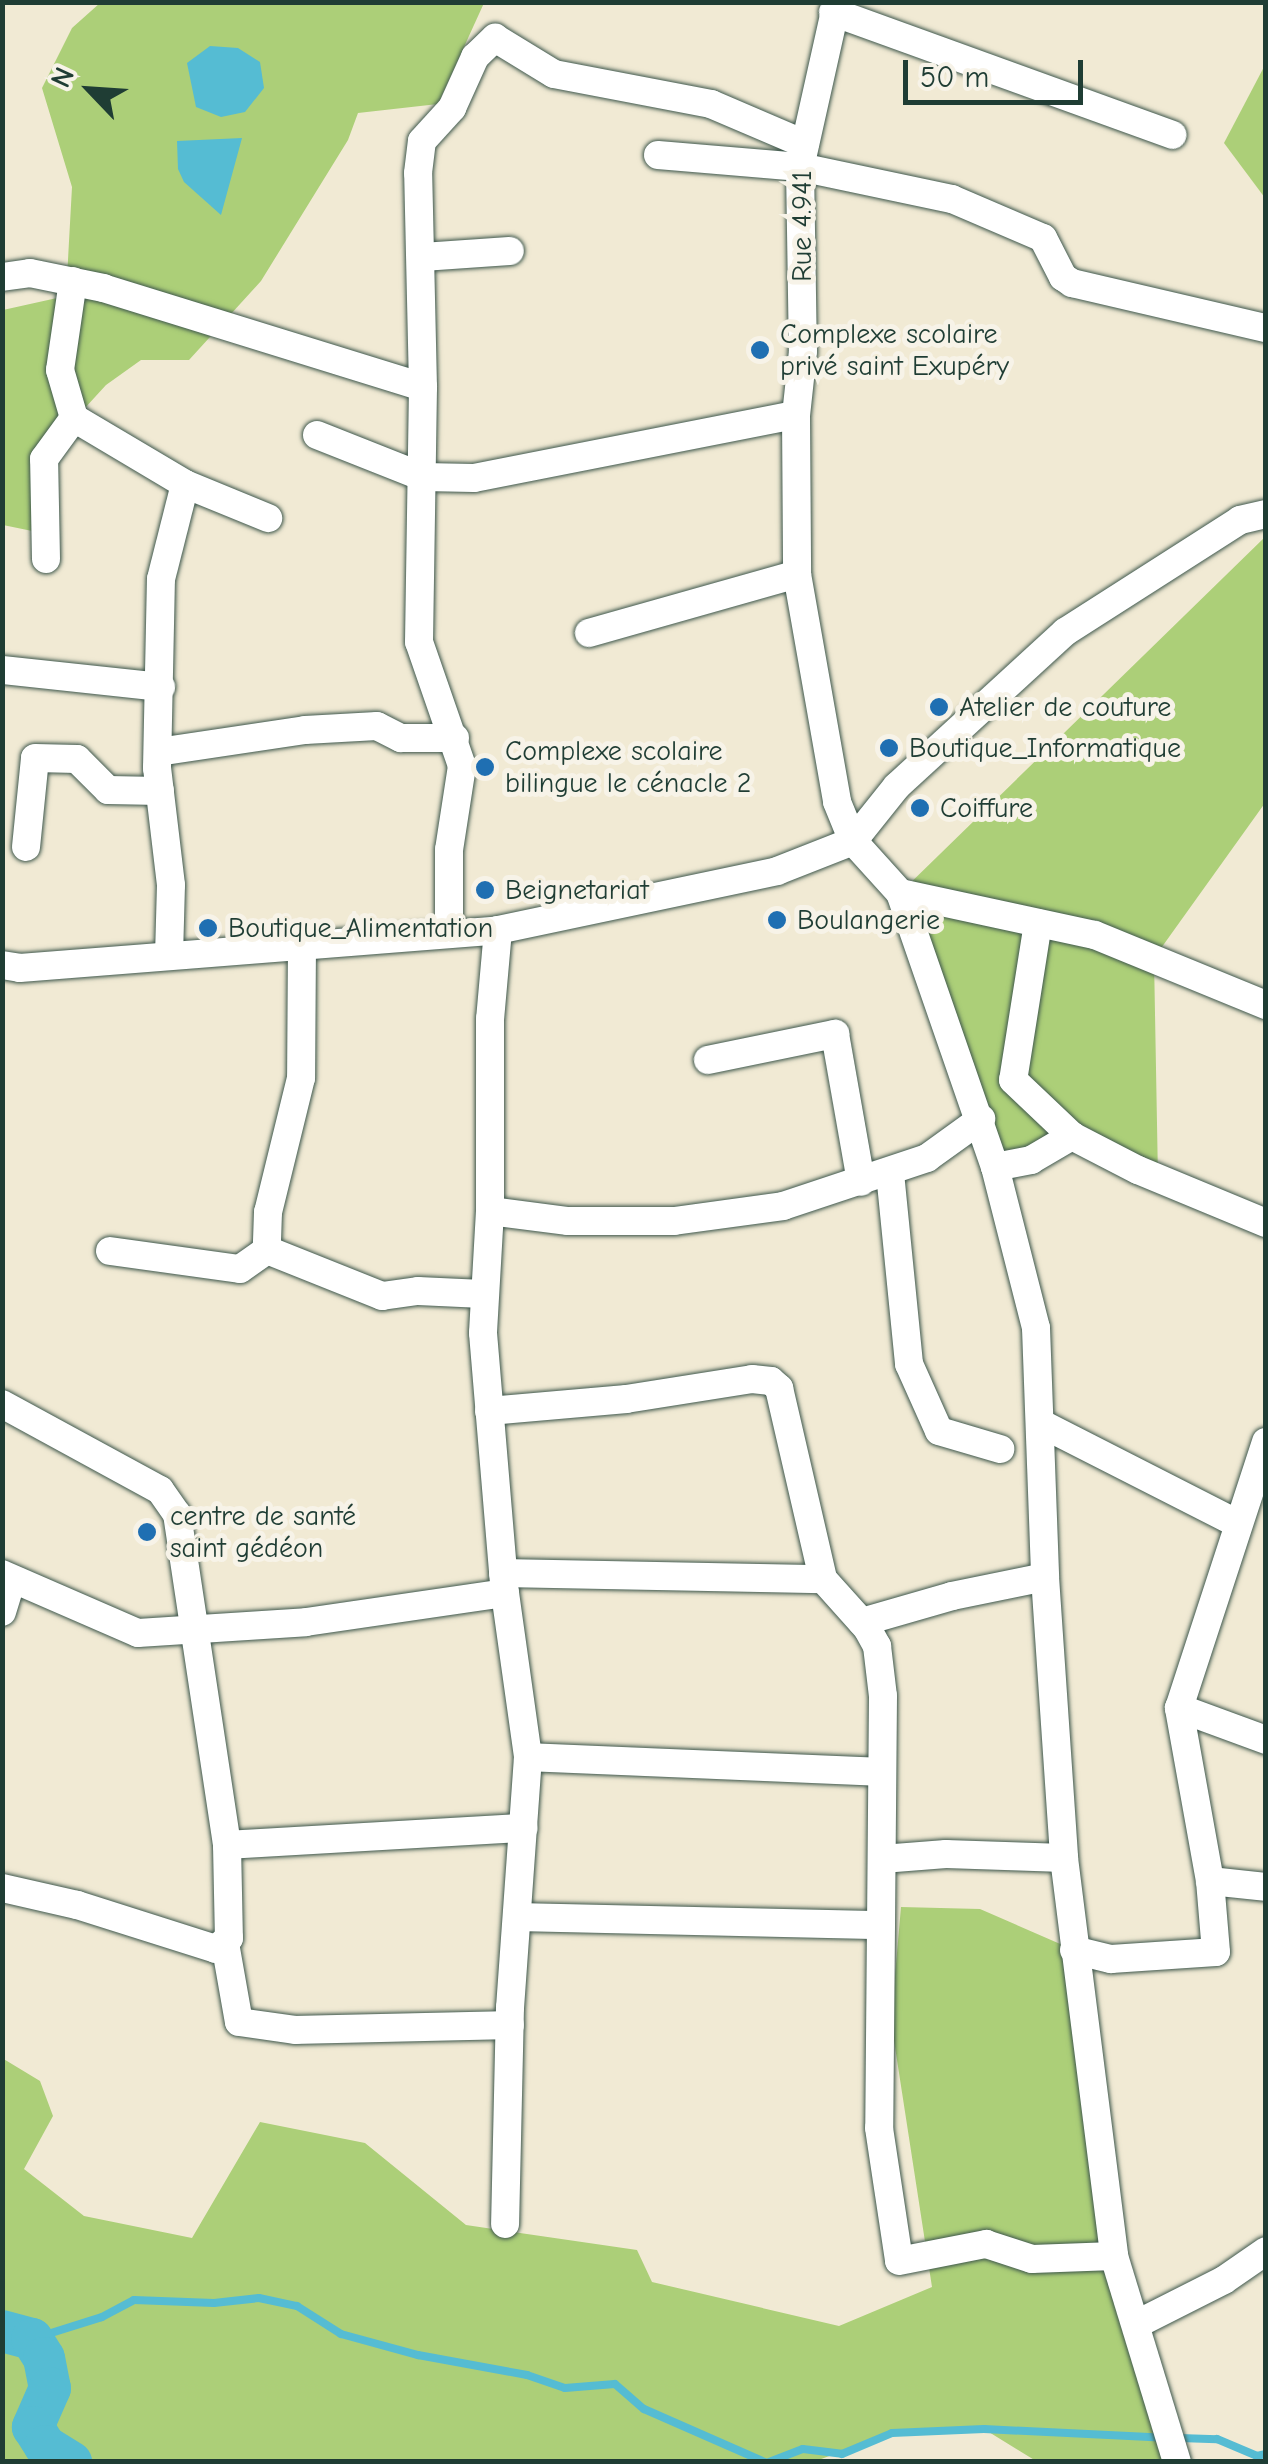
<!DOCTYPE html>
<meta charset="utf-8">
<style>
body{margin:0}
#map{position:relative;width:1268px;height:2464px;overflow:hidden;background:#f1ead4;font-family:"Comic Neue",sans-serif}
div>[style]{position:absolute}
.green>*{inset:0;background:#accf78}
.water>*{inset:0;background:#55bcd3}
.stream>*{height:8px;margin:-4px;padding:0 4px;transform-origin:4px;border-radius:4px;background:#55bcd3}
.river>*{height:42px;margin:-21px;padding:0 21px;transform-origin:21px;border-radius:21px;background:#55bcd3}
.roads{filter:drop-shadow(0 0 2px #3e574c) drop-shadow(0 0 2px #3e574c)}
.minor>*{height:28px;margin:-14px;padding:0 14px;transform-origin:14px;border-radius:14px;background:#fff}
.dots>*{width:28px;height:28px;translate:-50% -50%;box-sizing:border-box;border:5px solid #f7f3e8;border-radius:50%}
span{translate:-50% -50%;white-space:nowrap;text-align:center;line-height:1.15;-webkit-text-stroke:10px #f7f3e8;paint-order:stroke}
.street-label{font-size:28px;color:#1f3d34}
.poi-label{font-size:28px;color:#1f3d34}
.left{translate:0 -50%;text-align:left}
.frame{position:absolute;inset:0;border:5px solid #1f3d34;pointer-events:none}
.north{position:absolute;left:40px;top:40px;width:100px;height:100px;-webkit-text-stroke:8px #f7f3e8;paint-order:stroke;rotate:295deg;font-size:28px;font-weight:700;line-height:40px;text-align:center;color:#1f3d34}
.north::after{content:'';display:block;margin:auto;width:35px;height:45px;background:#1f3d34;clip-path:polygon(50% 0,100% 100%,50% 72%,0 100%)}
.scale{position:absolute;left:903px;top:60px;width:180px;height:45px;box-sizing:border-box;border:5px solid #1f3d34;border-top:0;padding-left:12px;font-size:30px;line-height:35px;white-space:nowrap;color:#1f3d34;-webkit-text-stroke:8px #f7f3e8;paint-order:stroke}
</style>
<div id="map">
<div class="green">
<div style="clip-path:polygon(100px 3px,484px 3px,438px 104px,358px 113px,348px 140px,261px 281px,189px 360px,141px 360px,106px 385px,73px 421px,58px 449px,37px 532px,3px 525px,3px 310px,66px 296px,72px 187px,42px 88px,72px 28px)"></div>
<div style="clip-path:polygon(1265px 65px,1265px 198px,1224px 143px)"></div>
<div style="clip-path:polygon(1265px 537px,1265px 803px,1154px 958px,1158px 1178px,1072px 1136px,995px 1167px,900px 893px)"></div>
<div style="clip-path:polygon(901px 1907px,980px 1909px,1074px 1950px,1140px 2323px,1180px 2461px,1036px 2461px,984px 2429px,892px 2433px,813px 2462px,3px 2461px,2px 2058px,40px 2081px,53px 2116px,24px 2169px,84px 2216px,192px 2238px,260px 2122px,365px 2143px,466px 2225px,637px 2250px,652px 2282px,839px 2326px,932px 2287px,891px 2021px)"></div>
</div>
<div class="water">
<div style="clip-path:polygon(210px 46px,238px 48px,260px 62px,264px 88px,245px 112px,221px 117px,196px 107px,187px 63px)"></div>
<div style="clip-path:polygon(242px 138px,221px 215px,184px 182px,178px 169px,177px 141px)"></div>
</div>
<div class="stream">
<div style="left:32px;top:2339px;width:73px;rotate:-17.4deg"></div>
<div style="left:102px;top:2317px;width:36px;rotate:-28deg"></div>
<div style="left:134px;top:2300px;width:80px;rotate:2.1deg"></div>
<div style="left:214px;top:2303px;width:45px;rotate:-6.3deg"></div>
<div style="left:259px;top:2298px;width:39px;rotate:12deg"></div>
<div style="left:297px;top:2306px;width:52px;rotate:32.5deg"></div>
<div style="left:341px;top:2334px;width:80px;rotate:15.3deg"></div>
<div style="left:418px;top:2355px;width:111px;rotate:10.4deg"></div>
<div style="left:527px;top:2375px;width:40px;rotate:18.9deg"></div>
<div style="left:565px;top:2388px;width:50px;rotate:-4.6deg"></div>
<div style="left:615px;top:2384px;width:38px;rotate:41deg"></div>
<div style="left:644px;top:2409px;width:132px;rotate:23.7deg"></div>
<div style="left:1179px;top:2438px;width:38px;rotate:2deg"></div>
<div style="left:1217px;top:2439px;width:43px;rotate:23deg"></div>
<div style="left:1257px;top:2456px;width:9px;rotate:-13deg"></div>
<div style="left:769px;top:2462px;width:36px;rotate:-21deg"></div>
<div style="left:803px;top:2449px;width:39px;rotate:7deg"></div>
<div style="left:842px;top:2454px;width:54px;rotate:-22.8deg"></div>
<div style="left:892px;top:2433px;width:92px;rotate:-2.5deg"></div>
<div style="left:984px;top:2429px;width:181px;rotate:2.8deg"></div>
</div>
<div class="river">
<div style="left:2px;top:2331px;width:31px;rotate:15deg"></div>
<div style="left:32px;top:2339px;width:22px;rotate:58deg"></div>
<div style="left:44px;top:2358px;width:31px;rotate:79deg"></div>
<div style="left:50px;top:2388px;width:43px;rotate:113.6deg"></div>
<div style="left:33px;top:2427px;width:22px;rotate:58deg"></div>
<div style="left:45px;top:2446px;width:31px;rotate:32deg"></div>
</div>
<div class="roads">
<div class="minor">
<div style="left:837px;top:2px;width:169px;rotate:102.6deg"></div>
<div style="left:800px;top:167px;width:184px;rotate:89.1deg"></div>
<div style="left:803px;top:351px;width:64px;rotate:96.2deg"></div>
<div style="left:796px;top:415px;width:159px;rotate:89.6deg"></div>
<div style="left:797px;top:574px;width:231px;rotate:80deg"></div>
<div style="left:837px;top:802px;width:42px;rotate:67.7deg"></div>
<div style="left:853px;top:841px;width:70px;rotate:47.9deg"></div>
<div style="left:900px;top:893px;width:290px;rotate:70.9deg"></div>
<div style="left:995px;top:1167px;width:37px;rotate:-11deg"></div>
<div style="left:1031px;top:1160px;width:48px;rotate:-30.3deg"></div>
<div style="left:1072px;top:1136px;width:74px;rotate:27.3deg"></div>
<div style="left:1138px;top:1170px;width:139px;rotate:22.5deg"></div>
<div style="left:833px;top:12px;width:361px;rotate:19.9deg"></div>
<div style="left:658px;top:155px;width:143px;rotate:4.8deg"></div>
<div style="left:800px;top:167px;width:155px;rotate:11.9deg"></div>
<div style="left:952px;top:199px;width:99px;rotate:23.2deg"></div>
<div style="left:1043px;top:238px;width:44px;rotate:62.9deg"></div>
<div style="left:1063px;top:277px;width:11px;rotate:34deg"></div>
<div style="left:1072px;top:283px;width:199px;rotate:13.1deg"></div>
<div style="left:422px;top:257px;width:88px;rotate:-3.9deg"></div>
<div style="left:2px;top:277px;width:28px;rotate:-8deg"></div>
<div style="left:30px;top:273px;width:75px;rotate:11.6deg"></div>
<div style="left:103px;top:288px;width:335px;rotate:17.2deg"></div>
<div style="left:73px;top:281px;width:90px;rotate:98.3deg"></div>
<div style="left:60px;top:370px;width:50px;rotate:73.7deg"></div>
<div style="left:74px;top:418px;width:129px;rotate:30.7deg"></div>
<div style="left:185px;top:484px;width:90px;rotate:22.3deg"></div>
<div style="left:317px;top:435px;width:114px;rotate:21.6deg"></div>
<div style="left:423px;top:477px;width:51px;rotate:1.1deg"></div>
<div style="left:474px;top:478px;width:328px;rotate:-11.1deg"></div>
<div style="left:46px;top:559px;width:100px;rotate:-91.1deg"></div>
<div style="left:44px;top:459px;width:51px;rotate:-53.8deg"></div>
<div style="left:589px;top:633px;width:216px;rotate:-15.8deg"></div>
<div style="left:2px;top:670px;width:160px;rotate:6.1deg"></div>
<div style="left:158px;top:752px;width:149px;rotate:-8.5deg"></div>
<div style="left:305px;top:730px;width:72px;rotate:-3.2deg"></div>
<div style="left:377px;top:726px;width:27px;rotate:27deg"></div>
<div style="left:401px;top:738px;width:54px"></div>
<div style="left:26px;top:847px;width:89px;rotate:-84.2deg"></div>
<div style="left:35px;top:758px;width:42px;rotate:1.4deg"></div>
<div style="left:77px;top:759px;width:44px;rotate:45deg"></div>
<div style="left:108px;top:790px;width:52px;rotate:1.1deg"></div>
<div style="left:900px;top:893px;width:199px;rotate:12.2deg"></div>
<div style="left:1095px;top:935px;width:185px;rotate:22.3deg"></div>
<div style="left:1038px;top:923px;width:159px;rotate:99deg"></div>
<div style="left:1013px;top:1080px;width:81px;rotate:43.5deg"></div>
<div style="left:498px;top:930px;width:89px;rotate:95.1deg"></div>
<div style="left:490px;top:1019px;width:192px;rotate:90deg"></div>
<div style="left:490px;top:1211px;width:122px;rotate:93.3deg"></div>
<div style="left:483px;top:1333px;width:261px;rotate:85.2deg"></div>
<div style="left:505px;top:1593px;width:166px;rotate:82deg"></div>
<div style="left:528px;top:1757px;width:251px;rotate:94.1deg"></div>
<div style="left:510px;top:2007px;width:217px;rotate:91.3deg"></div>
<div style="left:449px;top:934px;width:84px;rotate:-90deg"></div>
<div style="left:449px;top:850px;width:85px;rotate:-81.2deg"></div>
<div style="left:462px;top:766px;width:131px;rotate:-109.1deg"></div>
<div style="left:419px;top:642px;width:255px;rotate:-89.1deg"></div>
<div style="left:423px;top:387px;width:214px;rotate:-91.3deg"></div>
<div style="left:418px;top:173px;width:32px;rotate:-83deg"></div>
<div style="left:422px;top:141px;width:45px;rotate:-47.7deg"></div>
<div style="left:452px;top:108px;width:56px;rotate:-65.7deg"></div>
<div style="left:475px;top:57px;width:28px;rotate:-44deg"></div>
<div style="left:495px;top:38px;width:69px;rotate:31.4deg"></div>
<div style="left:554px;top:74px;width:160px;rotate:10.8deg"></div>
<div style="left:711px;top:104px;width:102px;rotate:23.1deg"></div>
<div style="left:302px;top:945px;width:133px;rotate:90.4deg"></div>
<div style="left:301px;top:1078px;width:138px;rotate:103.8deg"></div>
<div style="left:268px;top:1212px;width:38px;rotate:92deg"></div>
<div style="left:267px;top:1250px;width:124px;rotate:21.8deg"></div>
<div style="left:382px;top:1296px;width:36px;rotate:-8deg"></div>
<div style="left:418px;top:1291px;width:65px;rotate:2.6deg"></div>
<div style="left:169px;top:956px;width:71px;rotate:-88.4deg"></div>
<div style="left:171px;top:885px;width:118px;rotate:-96.8deg"></div>
<div style="left:157px;top:768px;width:189px;rotate:-88.8deg"></div>
<div style="left:161px;top:579px;width:98px;rotate:-75.8deg"></div>
<div style="left:2px;top:965px;width:18px;rotate:9deg"></div>
<div style="left:20px;top:968px;width:480px;rotate:-4.5deg"></div>
<div style="left:498px;top:930px;width:285px;rotate:-11.9deg"></div>
<div style="left:777px;top:871px;width:82px;rotate:-21.5deg"></div>
<div style="left:853px;top:841px;width:70px;rotate:-51.3deg"></div>
<div style="left:897px;top:786px;width:228px;rotate:-42.5deg"></div>
<div style="left:1065px;top:632px;width:208px;rotate:-32.6deg"></div>
<div style="left:1240px;top:520px;width:27px;rotate:-13deg"></div>
<div style="left:708px;top:1060px;width:130px;rotate:-11.6deg"></div>
<div style="left:835px;top:1034px;width:150px;rotate:80deg"></div>
<div style="left:995px;top:1167px;width:166px;rotate:75.7deg"></div>
<div style="left:1036px;top:1328px;width:249px;rotate:87.9deg"></div>
<div style="left:1045px;top:1577px;width:282px;rotate:86.1deg"></div>
<div style="left:1064px;top:1858px;width:401px;rotate:82.8deg"></div>
<div style="left:1114px;top:2256px;width:215px;rotate:73deg"></div>
<div style="left:890px;top:1173px;width:192px;rotate:84.3deg"></div>
<div style="left:909px;top:1364px;width:73px;rotate:65.9deg"></div>
<div style="left:939px;top:1431px;width:64px;rotate:16.4deg"></div>
<div style="left:490px;top:1211px;width:79px;rotate:7.3deg"></div>
<div style="left:568px;top:1221px;width:106px"></div>
<div style="left:674px;top:1221px;width:110px;rotate:-7.8deg"></div>
<div style="left:783px;top:1206px;width:152px;rotate:-18.4deg"></div>
<div style="left:927px;top:1158px;width:67px;rotate:-35.8deg"></div>
<div style="left:110px;top:1251px;width:131px;rotate:7.9deg"></div>
<div style="left:240px;top:1269px;width:33px;rotate:-35deg"></div>
<div style="left:2px;top:1404px;width:180px;rotate:28.6deg"></div>
<div style="left:160px;top:1490px;width:29px;rotate:55deg"></div>
<div style="left:177px;top:1514px;width:335px;rotate:81.4deg"></div>
<div style="left:227px;top:1845px;width:93px;rotate:88.8deg"></div>
<div style="left:229px;top:1938px;width:17px;rotate:140deg"></div>
<div style="left:216px;top:1949px;width:146px;rotate:-162.4deg"></div>
<div style="left:77px;top:1905px;width:77px;rotate:-167.2deg"></div>
<div style="left:489px;top:1411px;width:138px;rotate:-5deg"></div>
<div style="left:626px;top:1399px;width:128px;rotate:-9deg"></div>
<div style="left:752px;top:1379px;width:19px;rotate:6deg"></div>
<div style="left:771px;top:1381px;width:11px;rotate:41deg"></div>
<div style="left:779px;top:1388px;width:196px;rotate:77deg"></div>
<div style="left:823px;top:1579px;width:66px;rotate:48.1deg"></div>
<div style="left:867px;top:1628px;width:21px;rotate:61deg"></div>
<div style="left:877px;top:1646px;width:50px;rotate:83.2deg"></div>
<div style="left:883px;top:1696px;width:432px;rotate:90.5deg"></div>
<div style="left:879px;top:2128px;width:134px;rotate:81.4deg"></div>
<div style="left:899px;top:2261px;width:89px;rotate:-11.1deg"></div>
<div style="left:986px;top:2244px;width:48px;rotate:18.1deg"></div>
<div style="left:1032px;top:2259px;width:82px;rotate:-2.1deg"></div>
<div style="left:1040px;top:1423px;width:220px;rotate:27deg"></div>
<div style="left:503px;top:1573px;width:320px;rotate:1.1deg"></div>
<div style="left:2px;top:1574px;width:148px;rotate:23.5deg"></div>
<div style="left:138px;top:1633px;width:168px;rotate:-3.7deg"></div>
<div style="left:306px;top:1622px;width:201px;rotate:-8.3deg"></div>
<div style="left:2px;top:1612px;width:34px;rotate:-73deg"></div>
<div style="left:862px;top:1622px;width:94px;rotate:-16.1deg"></div>
<div style="left:952px;top:1596px;width:95px;rotate:-11.5deg"></div>
<div style="left:1179px;top:1708px;width:93px;rotate:20.2deg"></div>
<div style="left:528px;top:1757px;width:354px;rotate:2.4deg"></div>
<div style="left:227px;top:1845px;width:297px;rotate:-3.3deg"></div>
<div style="left:882px;top:1859px;width:64px;rotate:-4.5deg"></div>
<div style="left:946px;top:1854px;width:118px;rotate:1.9deg"></div>
<div style="left:1210px;top:1881px;width:56px;rotate:6.1deg"></div>
<div style="left:519px;top:1917px;width:362px;rotate:1.3deg"></div>
<div style="left:225px;top:1943px;width:80px;rotate:80deg"></div>
<div style="left:239px;top:2022px;width:58px;rotate:8deg"></div>
<div style="left:296px;top:2030px;width:214px;rotate:-1.3deg"></div>
<div style="left:1074px;top:1950px;width:38px;rotate:14deg"></div>
<div style="left:1111px;top:1959px;width:105px;rotate:-3.8deg"></div>
<div style="left:1216px;top:1952px;width:71px;rotate:-94.8deg"></div>
<div style="left:1210px;top:1881px;width:176px;rotate:-100.2deg"></div>
<div style="left:1179px;top:1708px;width:280px;rotate:-71.9deg"></div>
<div style="left:1137px;top:2324px;width:97px;rotate:-26.8deg"></div>
<div style="left:1224px;top:2280px;width:51px;rotate:-34.6deg"></div>
</div>
</div>
<div class="dots">
<div style="left:760px;top:350px;background:#1f6fb2"></div>
<div style="left:939px;top:707px;background:#1f6fb2"></div>
<div style="left:889px;top:748px;background:#1f6fb2"></div>
<div style="left:485px;top:767px;background:#1f6fb2"></div>
<div style="left:920px;top:808px;background:#1f6fb2"></div>
<div style="left:485px;top:890px;background:#1f6fb2"></div>
<div style="left:777px;top:920px;background:#1f6fb2"></div>
<div style="left:208px;top:928px;background:#1f6fb2"></div>
<div style="left:147px;top:1532px;background:#1f6fb2"></div>
</div>
<div class="street-label">
<span style="left:802px;top:226px;rotate:-90deg">Rue 4.941</span>
</div>
<div class="poi-label">
<span class="left" style="left:780px;top:350px">Complexe scolaire<br>privé saint Exupéry</span>
<span class="left" style="left:959px;top:707px">Atelier de couture</span>
<span class="left" style="left:909px;top:748px">Boutique_Informatique</span>
<span class="left" style="left:505px;top:767px">Complexe scolaire<br>bilingue le cénacle 2</span>
<span class="left" style="left:940px;top:808px">Coiffure</span>
<span class="left" style="left:505px;top:890px">Beignetariat</span>
<span class="left" style="left:797px;top:920px">Boulangerie</span>
<span class="left" style="left:228px;top:928px">Boutique_Alimentation</span>
<span class="left" style="left:170px;top:1532px">centre de santé<br>saint gédéon</span>
</div>
<div class="frame"></div>
<div class="north">N</div>
<div class="scale">50 m</div>
</div>
